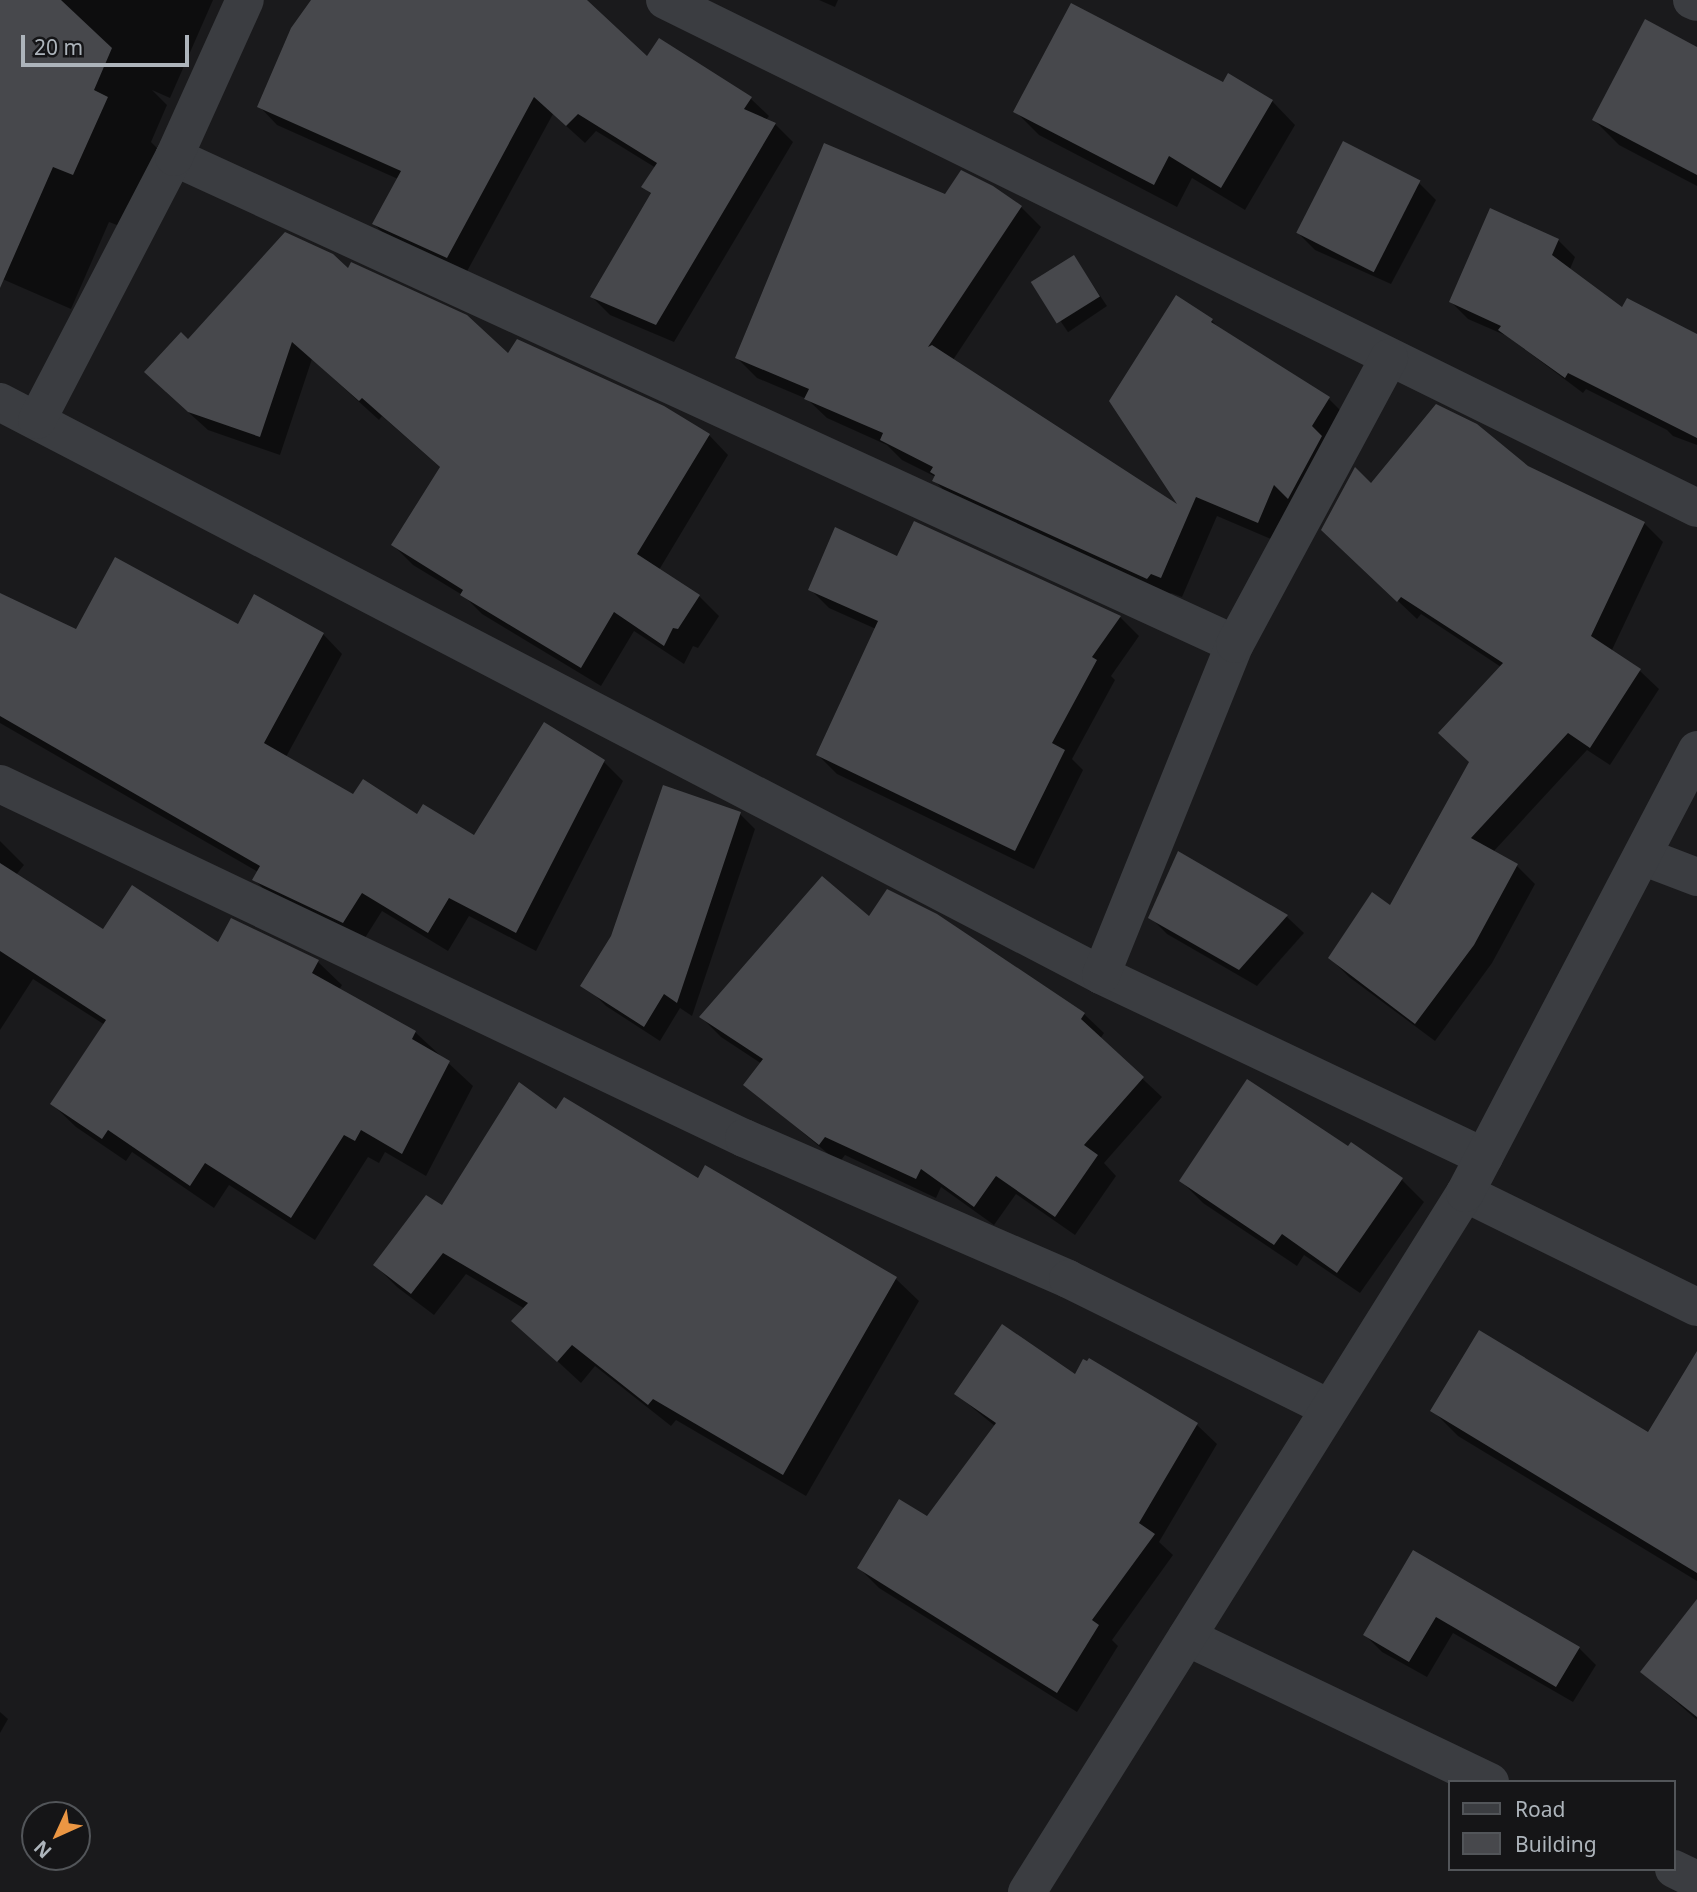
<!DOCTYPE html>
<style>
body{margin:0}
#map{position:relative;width:1697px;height:1892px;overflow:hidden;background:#1a1a1c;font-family:"Noto Sans",sans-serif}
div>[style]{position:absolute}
.shadow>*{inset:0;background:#0007;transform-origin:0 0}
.building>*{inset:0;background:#47484c;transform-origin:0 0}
.minor>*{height:38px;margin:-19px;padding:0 19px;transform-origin:19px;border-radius:19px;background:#3b3d41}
.tertiary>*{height:38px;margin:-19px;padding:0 19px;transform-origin:19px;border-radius:19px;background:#3b3d41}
span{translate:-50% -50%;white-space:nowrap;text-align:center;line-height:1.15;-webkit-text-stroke:5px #151517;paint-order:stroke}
.legend{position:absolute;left:1448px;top:1780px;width:228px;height:91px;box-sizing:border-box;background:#151517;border:2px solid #525559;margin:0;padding:9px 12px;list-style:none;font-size:21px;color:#adb4bb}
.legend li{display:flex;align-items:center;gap:14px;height:35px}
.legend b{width:35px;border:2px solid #525559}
.north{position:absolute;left:21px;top:1801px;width:70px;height:70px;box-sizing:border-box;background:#151517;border:2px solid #525559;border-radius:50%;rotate:225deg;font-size:19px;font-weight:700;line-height:28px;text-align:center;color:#adb4bb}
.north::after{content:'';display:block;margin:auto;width:24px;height:32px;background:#eb9643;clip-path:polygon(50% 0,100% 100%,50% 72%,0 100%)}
.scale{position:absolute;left:21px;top:35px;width:168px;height:32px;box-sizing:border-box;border:4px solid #adb4bb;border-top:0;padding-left:9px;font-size:21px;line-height:24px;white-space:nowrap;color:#adb4bb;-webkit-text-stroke:5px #151517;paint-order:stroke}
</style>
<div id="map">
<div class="shadow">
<div style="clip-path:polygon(20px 0,213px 0,170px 98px,152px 90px,167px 105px,151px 142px,163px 154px,130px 230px,109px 222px,71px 309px,0 278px,0 38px)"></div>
<div style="clip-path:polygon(314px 0,584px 0,648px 59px,750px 98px,769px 116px,766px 120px,775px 124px,793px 142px,674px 342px,610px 315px,592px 297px,652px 195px,644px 187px,656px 168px,596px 131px,585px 143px,553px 114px,465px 275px,392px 242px,374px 224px,398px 179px,277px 125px,259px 106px)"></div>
<div style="clip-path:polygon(819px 0,838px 0,835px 7px)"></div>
<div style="clip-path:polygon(1697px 49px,1697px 186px,1619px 145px,1594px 120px)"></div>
<div style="clip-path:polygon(1224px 84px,1272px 101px,1295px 125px,1245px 210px,1192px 178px,1177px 207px,1039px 135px,1016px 112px)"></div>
<div style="clip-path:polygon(1419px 183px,1436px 200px,1391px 284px,1315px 250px,1298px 233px)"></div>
<div style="clip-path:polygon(946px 196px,1021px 207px,1041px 227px,953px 360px,1183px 510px,1111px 401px,1212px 321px,1222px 331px,1329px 399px,1349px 419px,1278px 542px,1217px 516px,1182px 597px,1171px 593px,1167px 598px,954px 501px,934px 480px,936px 477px,902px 460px,887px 445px,827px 418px,807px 399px,757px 378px,737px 358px)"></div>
<div style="clip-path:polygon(1558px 240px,1575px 257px,1570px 269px,1645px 328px,1697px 357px,1697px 445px,1673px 436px,1667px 430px,1586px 389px,1583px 393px,1507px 336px,1468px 319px,1451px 302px)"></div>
<div style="left:1074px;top:257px;width:59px;height:47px;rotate:56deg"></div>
<div style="clip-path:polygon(349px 271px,509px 355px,709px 435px,728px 455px,659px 570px,699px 596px,719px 616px,698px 648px,693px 646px,684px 664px,634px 631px,601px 686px,482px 614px,464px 596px,413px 565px,393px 545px,441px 468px,382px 416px,379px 420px,312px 359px,280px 455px,208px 430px,166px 392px,188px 341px)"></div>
<div style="clip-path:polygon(1527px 467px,1644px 523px,1663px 542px,1611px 652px,1640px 671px,1659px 689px,1610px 765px,1587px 750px,1493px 852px,1517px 866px,1535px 884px,1492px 963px,1435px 1041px,1349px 977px,1330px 958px,1390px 908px,1470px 762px,1501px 667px,1421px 614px,1417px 619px,1342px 548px,1372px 485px)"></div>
<div style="clip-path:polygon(898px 558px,1120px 617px,1139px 636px,1111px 676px,1115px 680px,1072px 759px,1083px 770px,1034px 869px,837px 774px,818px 755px,876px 629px,829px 608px,810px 589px)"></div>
<div style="clip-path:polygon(0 595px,77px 631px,238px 626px,323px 634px,342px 654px,286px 757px,354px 797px,475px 838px,604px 762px,623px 781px,536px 951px,469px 916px,448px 951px,382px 911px,363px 941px,273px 899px,254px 879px,258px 872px,0 723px)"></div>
<div style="clip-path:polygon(740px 814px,755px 829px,692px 1016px,680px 1008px,660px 1041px,606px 1006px,590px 990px)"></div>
<div style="clip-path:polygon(0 841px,24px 865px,16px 875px,104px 931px,219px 944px,232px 920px,318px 962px,342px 985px,339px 990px,415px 1032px,473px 1086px,426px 1176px,385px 1152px,379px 1163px,368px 1157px,315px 1240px,229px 1185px,214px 1208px,132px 1152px,126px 1161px,76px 1127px,52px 1104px,105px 1025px,33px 979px,0 1030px)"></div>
<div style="clip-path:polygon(1179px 854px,1287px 917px,1304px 933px,1257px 986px,1167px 934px,1150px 917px)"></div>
<div style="clip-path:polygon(936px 916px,1084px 1014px,1104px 1033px,1100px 1039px,1162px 1097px,1104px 1163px,1116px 1176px,1075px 1235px,1016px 1194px,994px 1225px,941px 1187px,936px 1198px,845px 1155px,839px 1163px,745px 1084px,762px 1064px,721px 1037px,701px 1017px,870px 919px)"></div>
<div style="clip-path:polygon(557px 1112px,698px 1180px,706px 1167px,896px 1279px,919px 1301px,806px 1496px,676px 1420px,671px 1426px,595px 1366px,581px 1383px,514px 1321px,525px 1309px,466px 1274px,434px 1315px,397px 1287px,375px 1265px)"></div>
<div style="clip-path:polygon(1352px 1145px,1402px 1180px,1424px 1202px,1360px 1293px,1304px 1255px,1297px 1266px,1203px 1203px,1181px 1181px,1349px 1149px)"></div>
<div style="clip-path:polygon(1697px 1354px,1697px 1581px,1458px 1436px,1433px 1411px,1648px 1435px)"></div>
<div style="clip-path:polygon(1090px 1361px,1197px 1425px,1217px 1444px,1159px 1542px,1173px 1555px,1112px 1640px,1118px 1646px,1077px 1712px,879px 1588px,859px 1568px,927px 1519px,996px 1427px,956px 1394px,1075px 1376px)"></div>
<div style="clip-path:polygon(1413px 1552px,1579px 1648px,1596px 1665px,1573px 1702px,1453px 1633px,1427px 1677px,1382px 1652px,1365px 1635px)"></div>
<div style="clip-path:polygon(1697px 1602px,1697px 1720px,1642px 1672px)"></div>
<div style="clip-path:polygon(0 1712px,8px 1719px,0 1733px)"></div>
</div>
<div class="building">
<div style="clip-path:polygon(0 0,61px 0,112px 48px,94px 90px,108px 97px,73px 175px,53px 167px,0 288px)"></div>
<div style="clip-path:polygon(311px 0,587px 0,647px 56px,659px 38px,752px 97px,744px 109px,776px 123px,656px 325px,590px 297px,651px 193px,641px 187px,657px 163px,578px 114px,566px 126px,534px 97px,447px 258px,372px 224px,401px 171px,257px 107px,291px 28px)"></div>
<div style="clip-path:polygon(1071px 3px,1223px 82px,1228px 73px,1273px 100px,1221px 188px,1169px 156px,1154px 185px,1013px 112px)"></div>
<div style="clip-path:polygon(1645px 19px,1697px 47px,1697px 175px,1592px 120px)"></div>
<div style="left:1343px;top:141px;width:87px;height:103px;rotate:27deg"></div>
<div style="clip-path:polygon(824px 143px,945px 194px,961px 170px,993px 186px,1022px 206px,928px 347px,932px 345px,1177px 504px,1109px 401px,1176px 295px,1213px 319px,1211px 322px,1330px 397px,1312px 426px,1322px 436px,1288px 499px,1274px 485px,1258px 523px,1196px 497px,1161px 578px,1151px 574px,1147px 579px,932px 481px,935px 475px,930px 472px,933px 467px,880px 440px,883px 433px,804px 399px,809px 389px,735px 358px)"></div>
<div style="clip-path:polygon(1490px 208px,1559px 239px,1552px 255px,1622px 307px,1627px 298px,1697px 334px,1697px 438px,1568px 373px,1565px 378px,1498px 330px,1501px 326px,1449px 302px)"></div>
<div style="clip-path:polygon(285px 232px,333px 254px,348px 268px,351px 262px,467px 315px,508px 353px,517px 339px,664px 406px,710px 434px,637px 554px,700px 595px,678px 629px,673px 628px,664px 646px,614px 612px,581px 668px,460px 595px,463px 590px,391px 545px,440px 467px,362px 398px,359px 401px,292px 342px,260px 437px,188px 412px,144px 372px,181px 332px,188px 339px)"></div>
<div style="left:1074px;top:255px;width:49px;height:51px;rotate:58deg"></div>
<div style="clip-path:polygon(1436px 404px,1477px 424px,1528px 466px,1645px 522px,1591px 636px,1641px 669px,1590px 748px,1568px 733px,1471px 838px,1518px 864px,1474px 945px,1415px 1024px,1328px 958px,1372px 892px,1390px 905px,1469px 762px,1438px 733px,1503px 663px,1401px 597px,1397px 602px,1321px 530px,1355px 467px,1371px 483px)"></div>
<div style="clip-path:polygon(914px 521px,1121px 616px,1092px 657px,1097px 660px,1052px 743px,1065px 750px,1015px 851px,816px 755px,878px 621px,808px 590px,835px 527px,897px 556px)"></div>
<div style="clip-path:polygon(115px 557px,238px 624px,254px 594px,324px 633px,264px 743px,353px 794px,363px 779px,417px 814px,423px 804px,474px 835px,544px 722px,605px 760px,516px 933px,449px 898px,428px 933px,362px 893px,343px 923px,252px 880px,260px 866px,0 716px,0 593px,76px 629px)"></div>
<div style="clip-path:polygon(663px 785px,741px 812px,677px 1003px,664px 994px,644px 1027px,580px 986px,611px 936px)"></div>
<div style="clip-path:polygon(1178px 851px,1288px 915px,1239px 970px,1148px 918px)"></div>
<div style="clip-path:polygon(0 863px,103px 929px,132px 885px,218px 942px,231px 918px,319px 960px,312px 973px,416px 1031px,412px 1039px,450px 1061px,402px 1154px,361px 1130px,355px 1141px,344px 1135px,291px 1218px,205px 1163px,190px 1186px,108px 1130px,102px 1139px,50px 1104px,106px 1020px,0 951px)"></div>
<div style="clip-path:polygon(822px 876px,869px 916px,887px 889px,937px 914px,1085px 1013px,1081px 1019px,1144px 1077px,1084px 1145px,1098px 1155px,1055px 1217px,996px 1176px,974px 1207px,921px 1169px,916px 1179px,825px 1137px,819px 1145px,743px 1085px,763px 1059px,699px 1017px)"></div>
<div style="clip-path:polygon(1247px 1079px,1348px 1146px,1351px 1142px,1403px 1178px,1337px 1273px,1282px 1234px,1274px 1245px,1179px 1181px)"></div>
<div style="clip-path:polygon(519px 1082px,556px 1109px,564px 1097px,698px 1178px,705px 1165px,897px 1277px,783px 1475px,653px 1399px,648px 1405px,572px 1345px,557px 1362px,511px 1321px,528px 1303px,443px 1253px,411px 1294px,373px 1265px,426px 1195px,442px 1205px)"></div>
<div style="clip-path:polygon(1002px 1324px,1075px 1374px,1083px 1359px,1087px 1361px,1089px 1358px,1198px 1423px,1139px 1523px,1155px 1534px,1092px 1620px,1099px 1625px,1057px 1693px,857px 1568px,899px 1499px,927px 1516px,996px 1423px,954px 1394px)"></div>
<div style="clip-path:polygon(1479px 1330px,1648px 1432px,1697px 1351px,1697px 1573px,1430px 1411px)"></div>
<div style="clip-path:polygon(1413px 1550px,1580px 1647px,1556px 1687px,1436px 1617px,1409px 1662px,1363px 1635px)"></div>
<div style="clip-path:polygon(1697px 1599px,1697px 1717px,1640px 1672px)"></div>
</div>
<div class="minor">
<div style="left:665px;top:0;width:1150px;rotate:26.21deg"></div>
<div style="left:1692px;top:0;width:5px;rotate:22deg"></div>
<div style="left:174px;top:157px;width:1167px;rotate:24.66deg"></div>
<div style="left:0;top:402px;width:1241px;rotate:27.49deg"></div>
<div style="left:1101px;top:975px;width:424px;rotate:25.4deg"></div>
<div style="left:37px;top:420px;width:297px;rotate:-62.5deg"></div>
<div style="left:174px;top:157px;width:172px;rotate:-65.7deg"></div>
<div style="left:0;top:784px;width:824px;rotate:25.45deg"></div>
<div style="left:744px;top:1138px;width:353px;rotate:23.5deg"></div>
<div style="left:1068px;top:1279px;width:291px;rotate:26.3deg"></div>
<div style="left:1642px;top:856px;width:59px;rotate:20.9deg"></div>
<div style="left:1101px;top:975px;width:357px;rotate:-68deg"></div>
<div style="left:1235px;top:644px;width:325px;rotate:-61.7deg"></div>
<div style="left:1465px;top:1193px;width:258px;rotate:26.2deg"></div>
<div style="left:1187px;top:1637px;width:336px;rotate:25.6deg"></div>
<div style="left:1674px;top:1869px;width:25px;rotate:26deg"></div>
</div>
<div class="tertiary">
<div style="left:1027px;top:1892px;width:825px;rotate:-57.93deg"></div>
<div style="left:1465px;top:1193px;width:500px;rotate:-62.36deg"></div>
</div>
<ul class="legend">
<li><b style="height:9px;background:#3b3d41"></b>Road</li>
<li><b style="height:19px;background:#47484c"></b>Building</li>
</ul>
<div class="north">N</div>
<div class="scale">20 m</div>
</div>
